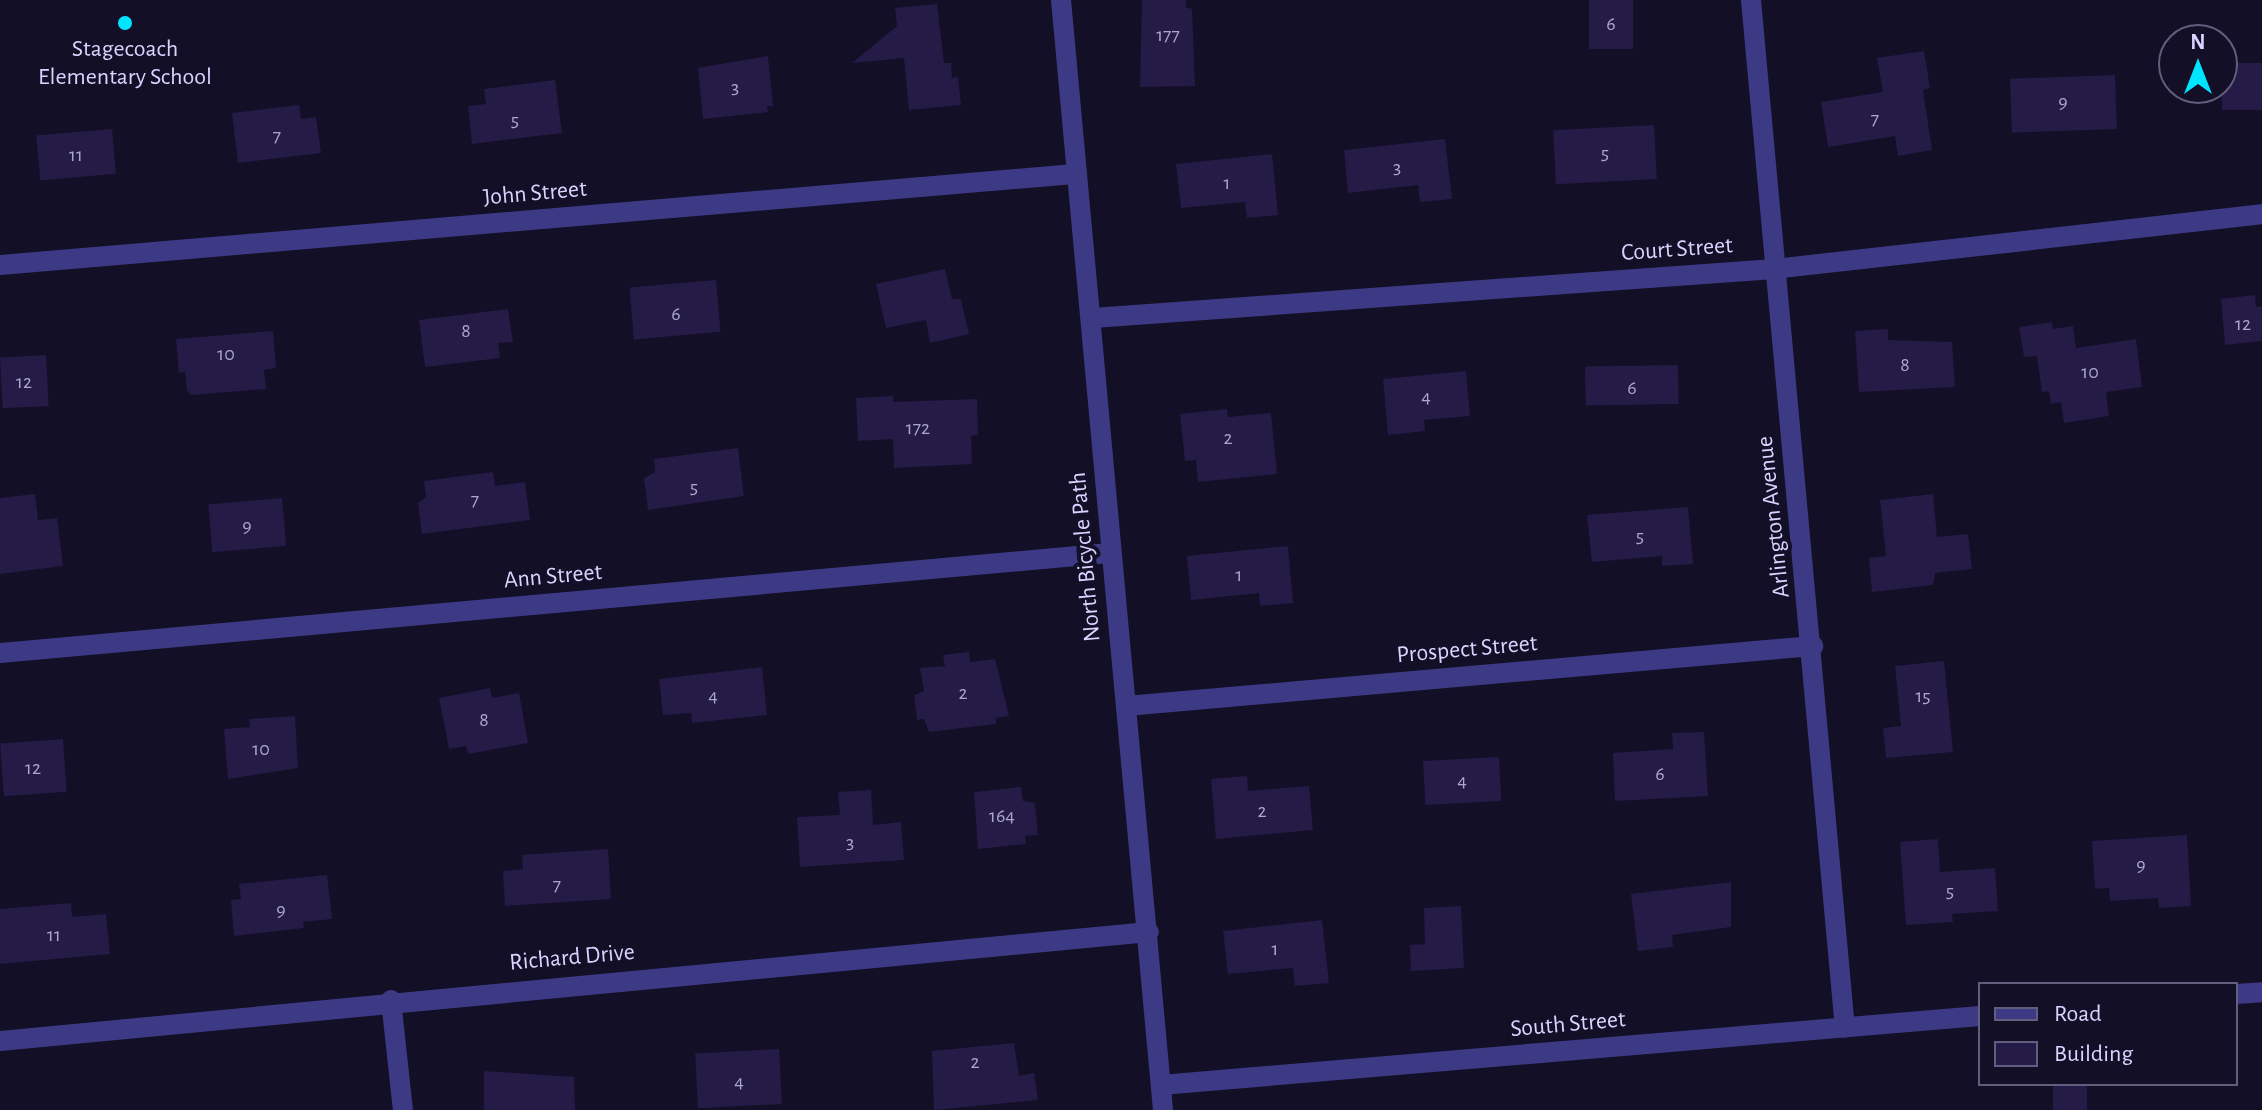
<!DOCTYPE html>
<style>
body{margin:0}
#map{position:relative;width:2262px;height:1110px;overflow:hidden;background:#130f26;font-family:"Alegreya Sans",sans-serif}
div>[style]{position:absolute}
.building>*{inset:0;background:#241b47;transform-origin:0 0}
.minor>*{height:20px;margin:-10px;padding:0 10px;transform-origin:10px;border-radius:10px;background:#3d3a85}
.tertiary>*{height:20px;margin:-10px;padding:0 10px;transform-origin:10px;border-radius:10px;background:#3d3a85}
.dots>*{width:22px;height:22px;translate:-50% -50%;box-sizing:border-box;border:4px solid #130f26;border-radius:50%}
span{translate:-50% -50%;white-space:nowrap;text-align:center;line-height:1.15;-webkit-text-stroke:8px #130f26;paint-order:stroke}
.number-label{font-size:20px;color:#aca6d1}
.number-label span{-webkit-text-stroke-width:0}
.poi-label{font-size:24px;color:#d9d4ff}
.street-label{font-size:24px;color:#d9d4ff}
.legend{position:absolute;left:1978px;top:982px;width:260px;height:104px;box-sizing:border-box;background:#130f26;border:2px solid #625e7d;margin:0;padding:10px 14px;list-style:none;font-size:24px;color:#d9d4ff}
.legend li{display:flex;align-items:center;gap:16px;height:40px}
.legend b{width:40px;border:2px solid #625e7d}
.north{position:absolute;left:2158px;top:24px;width:80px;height:80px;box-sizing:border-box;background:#130f26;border:2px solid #625e7d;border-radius:50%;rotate:0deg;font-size:22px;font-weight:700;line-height:32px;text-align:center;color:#d9d4ff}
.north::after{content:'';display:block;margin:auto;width:28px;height:36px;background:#00e5ff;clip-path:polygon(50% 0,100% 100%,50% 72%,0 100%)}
</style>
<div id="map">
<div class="building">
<div style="clip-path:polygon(1142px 0,1186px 0,1186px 7px,1192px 9px,1195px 86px,1140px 87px)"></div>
<div style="left:1589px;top:0;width:44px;height:49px"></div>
<div style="clip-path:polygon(937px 4px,944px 63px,951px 63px,952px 78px,958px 77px,961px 105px,909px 110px,904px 58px,852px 63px,897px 26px,895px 8px)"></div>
<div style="clip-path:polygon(1924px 51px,1930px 88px,1923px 90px,1932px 150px,1898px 156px,1895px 136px,1828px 147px,1821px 102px,1883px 92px,1877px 58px)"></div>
<div style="clip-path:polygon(768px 56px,773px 106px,767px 106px,768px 112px,703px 119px,698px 68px)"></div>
<div style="left:2262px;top:63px;width:47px;height:40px;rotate:90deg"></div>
<div style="left:2115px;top:75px;width:54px;height:105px;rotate:88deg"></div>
<div style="clip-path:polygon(555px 80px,562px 133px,472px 144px,468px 106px,486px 104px,484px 89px)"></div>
<div style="clip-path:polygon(299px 105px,301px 119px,316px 117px,321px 153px,238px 163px,232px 113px)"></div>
<div style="left:1654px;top:125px;width:54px;height:101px;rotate:87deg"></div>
<div style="left:112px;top:129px;width:45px;height:76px;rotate:85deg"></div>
<div style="clip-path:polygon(1445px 139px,1452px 199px,1420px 202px,1418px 185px,1348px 193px,1344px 150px)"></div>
<div style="clip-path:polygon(1272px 154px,1278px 215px,1247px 218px,1245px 202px,1181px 208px,1176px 164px)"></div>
<div style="clip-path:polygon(945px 269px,952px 299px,961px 299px,969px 334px,930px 343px,926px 320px,886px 328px,876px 284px)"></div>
<div style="left:716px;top:280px;width:52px;height:87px;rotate:85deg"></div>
<div style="clip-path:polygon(2255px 295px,2256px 307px,2262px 306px,2262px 341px,2225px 345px,2221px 299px)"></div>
<div style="clip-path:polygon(508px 309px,513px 342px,498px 343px,500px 358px,425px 367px,419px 320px)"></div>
<div style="clip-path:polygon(2052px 322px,2053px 329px,2073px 326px,2076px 348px,2136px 339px,2142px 387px,2106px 392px,2109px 416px,2064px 423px,2061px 402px,2051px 404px,2049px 391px,2042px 392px,2037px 356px,2024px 357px,2019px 327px)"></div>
<div style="clip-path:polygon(1888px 329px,1888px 340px,1952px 342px,1955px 387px,1859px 392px,1855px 331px)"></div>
<div style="clip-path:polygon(273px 331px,276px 368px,264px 370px,266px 389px,191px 395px,187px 390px,185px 372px,179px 373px,176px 339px)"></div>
<div style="left:46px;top:355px;width:51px;height:46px;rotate:87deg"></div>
<div style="left:1678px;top:365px;width:39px;height:93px;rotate:89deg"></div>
<div style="clip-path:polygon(1466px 371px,1470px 416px,1424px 420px,1425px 431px,1388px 435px,1383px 379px)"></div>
<div style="clip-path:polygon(893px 396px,893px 402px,977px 399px,978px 435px,971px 436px,972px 464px,894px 468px,893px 439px,858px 441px,856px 398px)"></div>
<div style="clip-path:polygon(1227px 409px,1228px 417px,1271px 413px,1277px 474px,1198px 482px,1196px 460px,1185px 461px,1180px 414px)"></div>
<div style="clip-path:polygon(738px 448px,744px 496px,648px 510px,644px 478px,655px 472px,654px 459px)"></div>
<div style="clip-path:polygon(493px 472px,495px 486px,525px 482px,530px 520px,422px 534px,418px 503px,426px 497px,424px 481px)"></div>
<div style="clip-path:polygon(35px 494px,38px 520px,57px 518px,63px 566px,0 574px,0 498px)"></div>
<div style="clip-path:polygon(1933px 494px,1937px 537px,1968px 534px,1972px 569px,1935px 573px,1933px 585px,1872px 592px,1869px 558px,1886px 556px,1880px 500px)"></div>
<div style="left:282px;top:498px;width:48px;height:74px;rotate:85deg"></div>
<div style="clip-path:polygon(1688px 507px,1693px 564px,1662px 566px,1662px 556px,1592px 562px,1587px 515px)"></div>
<div style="clip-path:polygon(1288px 546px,1293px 603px,1260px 606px,1259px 593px,1191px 600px,1187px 556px)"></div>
<div style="clip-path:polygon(969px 652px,970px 662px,995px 659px,1009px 716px,996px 718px,996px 724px,929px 732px,924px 719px,917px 720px,914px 695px,924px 691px,920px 668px,945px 666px,943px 655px)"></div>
<div style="clip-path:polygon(1944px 661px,1953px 752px,1886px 758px,1883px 728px,1901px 726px,1895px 666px)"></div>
<div style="clip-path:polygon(762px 667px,767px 715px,692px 723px,691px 713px,663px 715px,659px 679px)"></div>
<div style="clip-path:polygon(490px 688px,492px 698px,519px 693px,528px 743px,468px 754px,466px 746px,449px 749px,439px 698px)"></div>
<div style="clip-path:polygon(295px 716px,298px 768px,228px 779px,224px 729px,250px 727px,249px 719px)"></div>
<div style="clip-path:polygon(1704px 732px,1708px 796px,1615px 801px,1613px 753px,1673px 749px,1672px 733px)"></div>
<div style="left:63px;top:739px;width:53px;height:63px;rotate:86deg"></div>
<div style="left:1499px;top:757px;width:44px;height:76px;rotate:87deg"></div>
<div style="clip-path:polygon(1247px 776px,1248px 791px,1309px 786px,1313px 830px,1216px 839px,1211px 779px)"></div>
<div style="clip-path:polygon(1021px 787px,1023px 801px,1035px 803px,1038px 835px,1025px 836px,1026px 844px,978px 849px,974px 792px)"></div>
<div style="clip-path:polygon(871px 790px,873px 825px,901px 822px,904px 860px,800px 867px,797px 817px,840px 815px,838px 792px)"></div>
<div style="clip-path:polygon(2187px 835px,2191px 906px,2159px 908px,2158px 898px,2110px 901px,2109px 888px,2095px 889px,2092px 841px)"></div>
<div style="clip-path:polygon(1938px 839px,1940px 872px,1995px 868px,1998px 911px,1952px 914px,1953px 922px,1906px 925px,1900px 842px)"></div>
<div style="clip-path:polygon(608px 849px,611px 899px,505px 906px,503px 871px,523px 869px,522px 855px)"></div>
<div style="clip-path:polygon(327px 875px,332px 919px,303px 922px,304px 928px,234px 936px,231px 900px,241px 899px,239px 884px)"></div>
<div style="clip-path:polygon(1731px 882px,1731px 927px,1672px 935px,1673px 947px,1638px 951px,1631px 894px)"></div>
<div style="clip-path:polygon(71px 903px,72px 917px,106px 914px,110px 954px,0 964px,0 909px)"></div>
<div style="clip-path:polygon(1461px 906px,1464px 968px,1411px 971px,1410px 945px,1425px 944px,1424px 908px)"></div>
<div style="clip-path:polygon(1322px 920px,1329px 983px,1295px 986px,1293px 968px,1228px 974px,1223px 931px)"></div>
<div style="clip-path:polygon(1014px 1043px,1019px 1076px,1034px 1073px,1038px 1100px,934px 1110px,932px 1051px)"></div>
<div style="left:779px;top:1049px;width:55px;height:84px;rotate:87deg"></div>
<div style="clip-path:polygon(484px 1071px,574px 1077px,575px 1110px,484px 1110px)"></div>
<div style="left:2053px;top:1084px;width:34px;height:26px"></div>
</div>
<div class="minor">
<div style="left:1751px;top:0;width:1032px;rotate:84.78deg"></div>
<div style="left:0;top:265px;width:1078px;rotate:-4.84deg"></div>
<div style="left:1093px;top:318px;width:683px;rotate:-4.12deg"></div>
<div style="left:1774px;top:269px;width:491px;rotate:-6.4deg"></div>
<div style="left:0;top:653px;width:1114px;rotate:-5.15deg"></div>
<div style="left:1126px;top:706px;width:690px;rotate:-4.99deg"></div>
<div style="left:2236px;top:994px;width:26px;rotate:-4deg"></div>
<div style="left:391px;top:1000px;width:111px;rotate:83.8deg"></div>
<div style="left:0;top:1041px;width:1154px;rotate:-5.42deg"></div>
<div style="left:1161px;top:1085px;width:822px;rotate:-4.82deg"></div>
</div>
<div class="tertiary">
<div style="left:1061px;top:0;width:1115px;rotate:84.75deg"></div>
</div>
<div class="dots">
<div style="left:125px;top:23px;background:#00e5ff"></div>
</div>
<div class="number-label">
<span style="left:1611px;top:24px">6</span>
<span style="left:1168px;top:35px">177</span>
<span style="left:735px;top:87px">3</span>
<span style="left:2063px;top:102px">9</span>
<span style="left:1875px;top:119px">7</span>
<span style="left:515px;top:120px">5</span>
<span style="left:277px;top:136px">7</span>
<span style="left:1605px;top:153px">5</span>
<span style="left:76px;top:155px">11</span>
<span style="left:1397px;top:167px">3</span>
<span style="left:1227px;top:183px">1</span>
<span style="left:676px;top:314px">6</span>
<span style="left:2243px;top:324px">12</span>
<span style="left:466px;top:331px">8</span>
<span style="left:226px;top:354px">10</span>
<span style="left:1905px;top:365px">8</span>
<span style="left:2090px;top:372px">10</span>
<span style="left:24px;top:382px">12</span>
<span style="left:1632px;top:388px">6</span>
<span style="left:1426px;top:397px">4</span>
<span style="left:918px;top:428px">172</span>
<span style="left:1228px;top:438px">2</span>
<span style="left:694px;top:487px">5</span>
<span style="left:475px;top:500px">7</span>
<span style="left:247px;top:526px">9</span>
<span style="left:1640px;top:536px">5</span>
<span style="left:1239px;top:575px">1</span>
<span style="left:963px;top:693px">2</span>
<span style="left:713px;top:696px">4</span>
<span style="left:1923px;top:696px">15</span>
<span style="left:484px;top:720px">8</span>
<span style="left:261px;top:749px">10</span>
<span style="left:33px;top:768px">12</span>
<span style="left:1660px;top:774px">6</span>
<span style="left:1462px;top:781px">4</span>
<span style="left:1262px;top:811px">2</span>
<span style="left:1002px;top:816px">164</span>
<span style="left:850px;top:842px">3</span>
<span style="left:2141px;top:865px">9</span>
<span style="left:557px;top:885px">7</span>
<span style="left:1950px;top:891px">5</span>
<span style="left:281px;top:910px">9</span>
<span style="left:54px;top:935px">11</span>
<span style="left:1275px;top:949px">1</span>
<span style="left:975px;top:1062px">2</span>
<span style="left:739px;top:1082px">4</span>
</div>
<div class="poi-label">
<span style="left:125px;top:64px">Stagecoach<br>Elementary School</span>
</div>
<div class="street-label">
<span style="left:535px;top:194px;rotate:-5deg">John Street</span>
<span style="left:1677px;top:250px;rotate:-4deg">Court Street</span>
<span style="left:1774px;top:517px;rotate:-96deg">Arlington Avenue</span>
<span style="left:1086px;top:557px;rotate:-95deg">North Bicycle Path</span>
<span style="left:553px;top:577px;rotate:-5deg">Ann Street</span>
<span style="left:1467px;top:650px;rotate:-5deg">Prospect Street</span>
<span style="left:572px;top:958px;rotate:-5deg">Richard Drive</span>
<span style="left:1568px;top:1025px;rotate:-5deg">South Street</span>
</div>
<ul class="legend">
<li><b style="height:10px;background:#3d3a85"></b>Road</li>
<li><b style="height:22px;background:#241b47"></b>Building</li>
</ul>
<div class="north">N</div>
</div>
